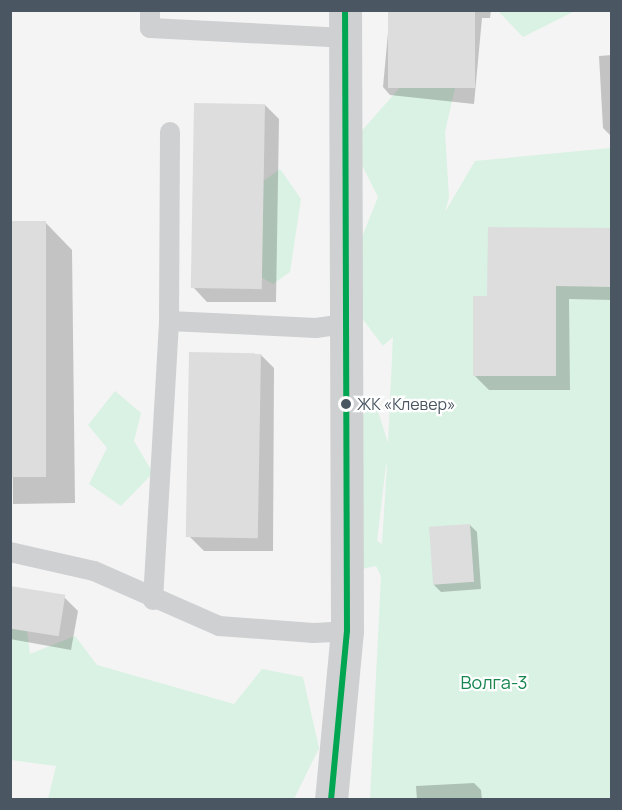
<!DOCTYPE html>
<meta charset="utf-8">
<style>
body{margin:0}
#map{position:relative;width:622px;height:810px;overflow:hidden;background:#f4f4f4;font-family:Manrope,sans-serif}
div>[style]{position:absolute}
.green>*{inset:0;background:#d9f2e3}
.shadow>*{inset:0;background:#0003}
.building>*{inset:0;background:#ddddde;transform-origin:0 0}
.service>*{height:20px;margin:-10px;padding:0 10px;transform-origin:10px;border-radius:10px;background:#ced0d2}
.tertiary>*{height:33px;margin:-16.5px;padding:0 16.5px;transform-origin:16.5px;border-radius:16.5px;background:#ced0d2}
.bus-1>*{height:6px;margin:-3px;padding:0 3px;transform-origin:3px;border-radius:3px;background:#00a651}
.dots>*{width:16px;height:16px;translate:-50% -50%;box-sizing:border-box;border:3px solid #fff;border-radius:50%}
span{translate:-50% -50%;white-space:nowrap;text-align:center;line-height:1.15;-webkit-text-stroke:4.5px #fff;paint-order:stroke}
.bus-label{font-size:16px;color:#4a5661}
.left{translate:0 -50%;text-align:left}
.park-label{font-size:18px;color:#17864f}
.frame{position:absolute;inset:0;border:12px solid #4a5661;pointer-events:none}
</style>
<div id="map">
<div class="green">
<div style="clip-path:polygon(498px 11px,575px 11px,523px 37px)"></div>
<div style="clip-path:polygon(evenodd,419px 66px,457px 79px,445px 132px,449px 197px,445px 212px,475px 161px,611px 148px,611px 799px,370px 799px,381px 576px,376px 566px,339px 574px,336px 444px,375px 402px,388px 443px,393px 337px,383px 346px,358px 313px,356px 252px,378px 197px,351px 143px,419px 66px,386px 465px,387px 465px,382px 544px,377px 541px,386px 465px)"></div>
<div style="clip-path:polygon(280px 169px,301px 199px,290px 272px,273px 284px,242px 266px,240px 198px)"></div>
<div style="clip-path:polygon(115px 391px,141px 413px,134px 441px,153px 473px,121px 506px,89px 484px,107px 448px,88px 425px)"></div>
<div style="clip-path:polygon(10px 628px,27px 631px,30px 654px,75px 636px,97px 665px,234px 704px,262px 669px,303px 677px,319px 748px,294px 799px,48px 799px,56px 766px,11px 760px)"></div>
</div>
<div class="shadow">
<div style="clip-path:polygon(385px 10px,491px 10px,490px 18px,482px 18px,474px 104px,390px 95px,383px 87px,390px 11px)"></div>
<div style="clip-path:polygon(612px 55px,612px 137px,603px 128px,599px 56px)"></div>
<div style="clip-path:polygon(265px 105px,279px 119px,276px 302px,207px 302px,193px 287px)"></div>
<div style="clip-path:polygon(45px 222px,72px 250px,75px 503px,13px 504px,10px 223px)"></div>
<div style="clip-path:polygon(612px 230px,612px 300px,569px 299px,570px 390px,489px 390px,475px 376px,489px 298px)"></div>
<div style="clip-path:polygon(260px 354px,274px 368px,273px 551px,204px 551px,190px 537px)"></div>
<div style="clip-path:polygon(470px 525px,477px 532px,481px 589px,441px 592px,434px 585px)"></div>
<div style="clip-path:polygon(10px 587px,64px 597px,78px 611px,71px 650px,10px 639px)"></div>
<div style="clip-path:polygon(474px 783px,481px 790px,482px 800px,417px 800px,416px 786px)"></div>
</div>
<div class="building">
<div style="left:388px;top:10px;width:87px;height:78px"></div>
<div style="left:194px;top:103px;width:71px;height:185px;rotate:1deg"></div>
<div style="left:10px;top:221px;width:36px;height:256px"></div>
<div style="clip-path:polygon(488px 227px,612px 228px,612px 287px,556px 286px,556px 376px,473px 376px,473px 296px,487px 296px)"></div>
<div style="left:189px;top:352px;width:72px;height:185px;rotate:1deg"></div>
<div style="left:470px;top:524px;width:58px;height:41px;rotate:86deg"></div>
<div style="left:10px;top:586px;width:56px;height:42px;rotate:9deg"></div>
</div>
<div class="service">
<div style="left:150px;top:10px;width:18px;rotate:90deg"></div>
<div style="left:150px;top:28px;width:195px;rotate:2.9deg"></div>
<div style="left:170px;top:132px;width:189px;rotate:90.3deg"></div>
<div style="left:169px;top:321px;width:147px;rotate:2.7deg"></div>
<div style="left:316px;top:328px;width:29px;rotate:-8deg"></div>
<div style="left:10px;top:552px;width:86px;rotate:12.7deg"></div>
<div style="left:94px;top:571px;width:137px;rotate:23.7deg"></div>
<div style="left:219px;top:626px;width:95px;rotate:4.2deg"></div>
<div style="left:314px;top:633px;width:33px;rotate:-3deg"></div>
<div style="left:153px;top:600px;width:279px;rotate:-86.7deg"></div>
</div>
<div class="tertiary">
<div style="left:331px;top:800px;width:170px;rotate:-84.6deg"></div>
<div style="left:347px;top:631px;width:621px;rotate:-90.18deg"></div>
</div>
<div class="bus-1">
<div style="left:331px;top:800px;width:170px;rotate:-84.6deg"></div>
<div style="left:347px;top:631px;width:621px;rotate:-90.18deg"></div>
</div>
<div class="dots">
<div style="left:346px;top:404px;background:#4a5661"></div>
</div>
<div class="bus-label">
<span class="left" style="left:357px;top:404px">ЖК «Клевер»</span>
</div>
<div class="park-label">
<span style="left:494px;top:682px">Волга-3</span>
</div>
<div class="frame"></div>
</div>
